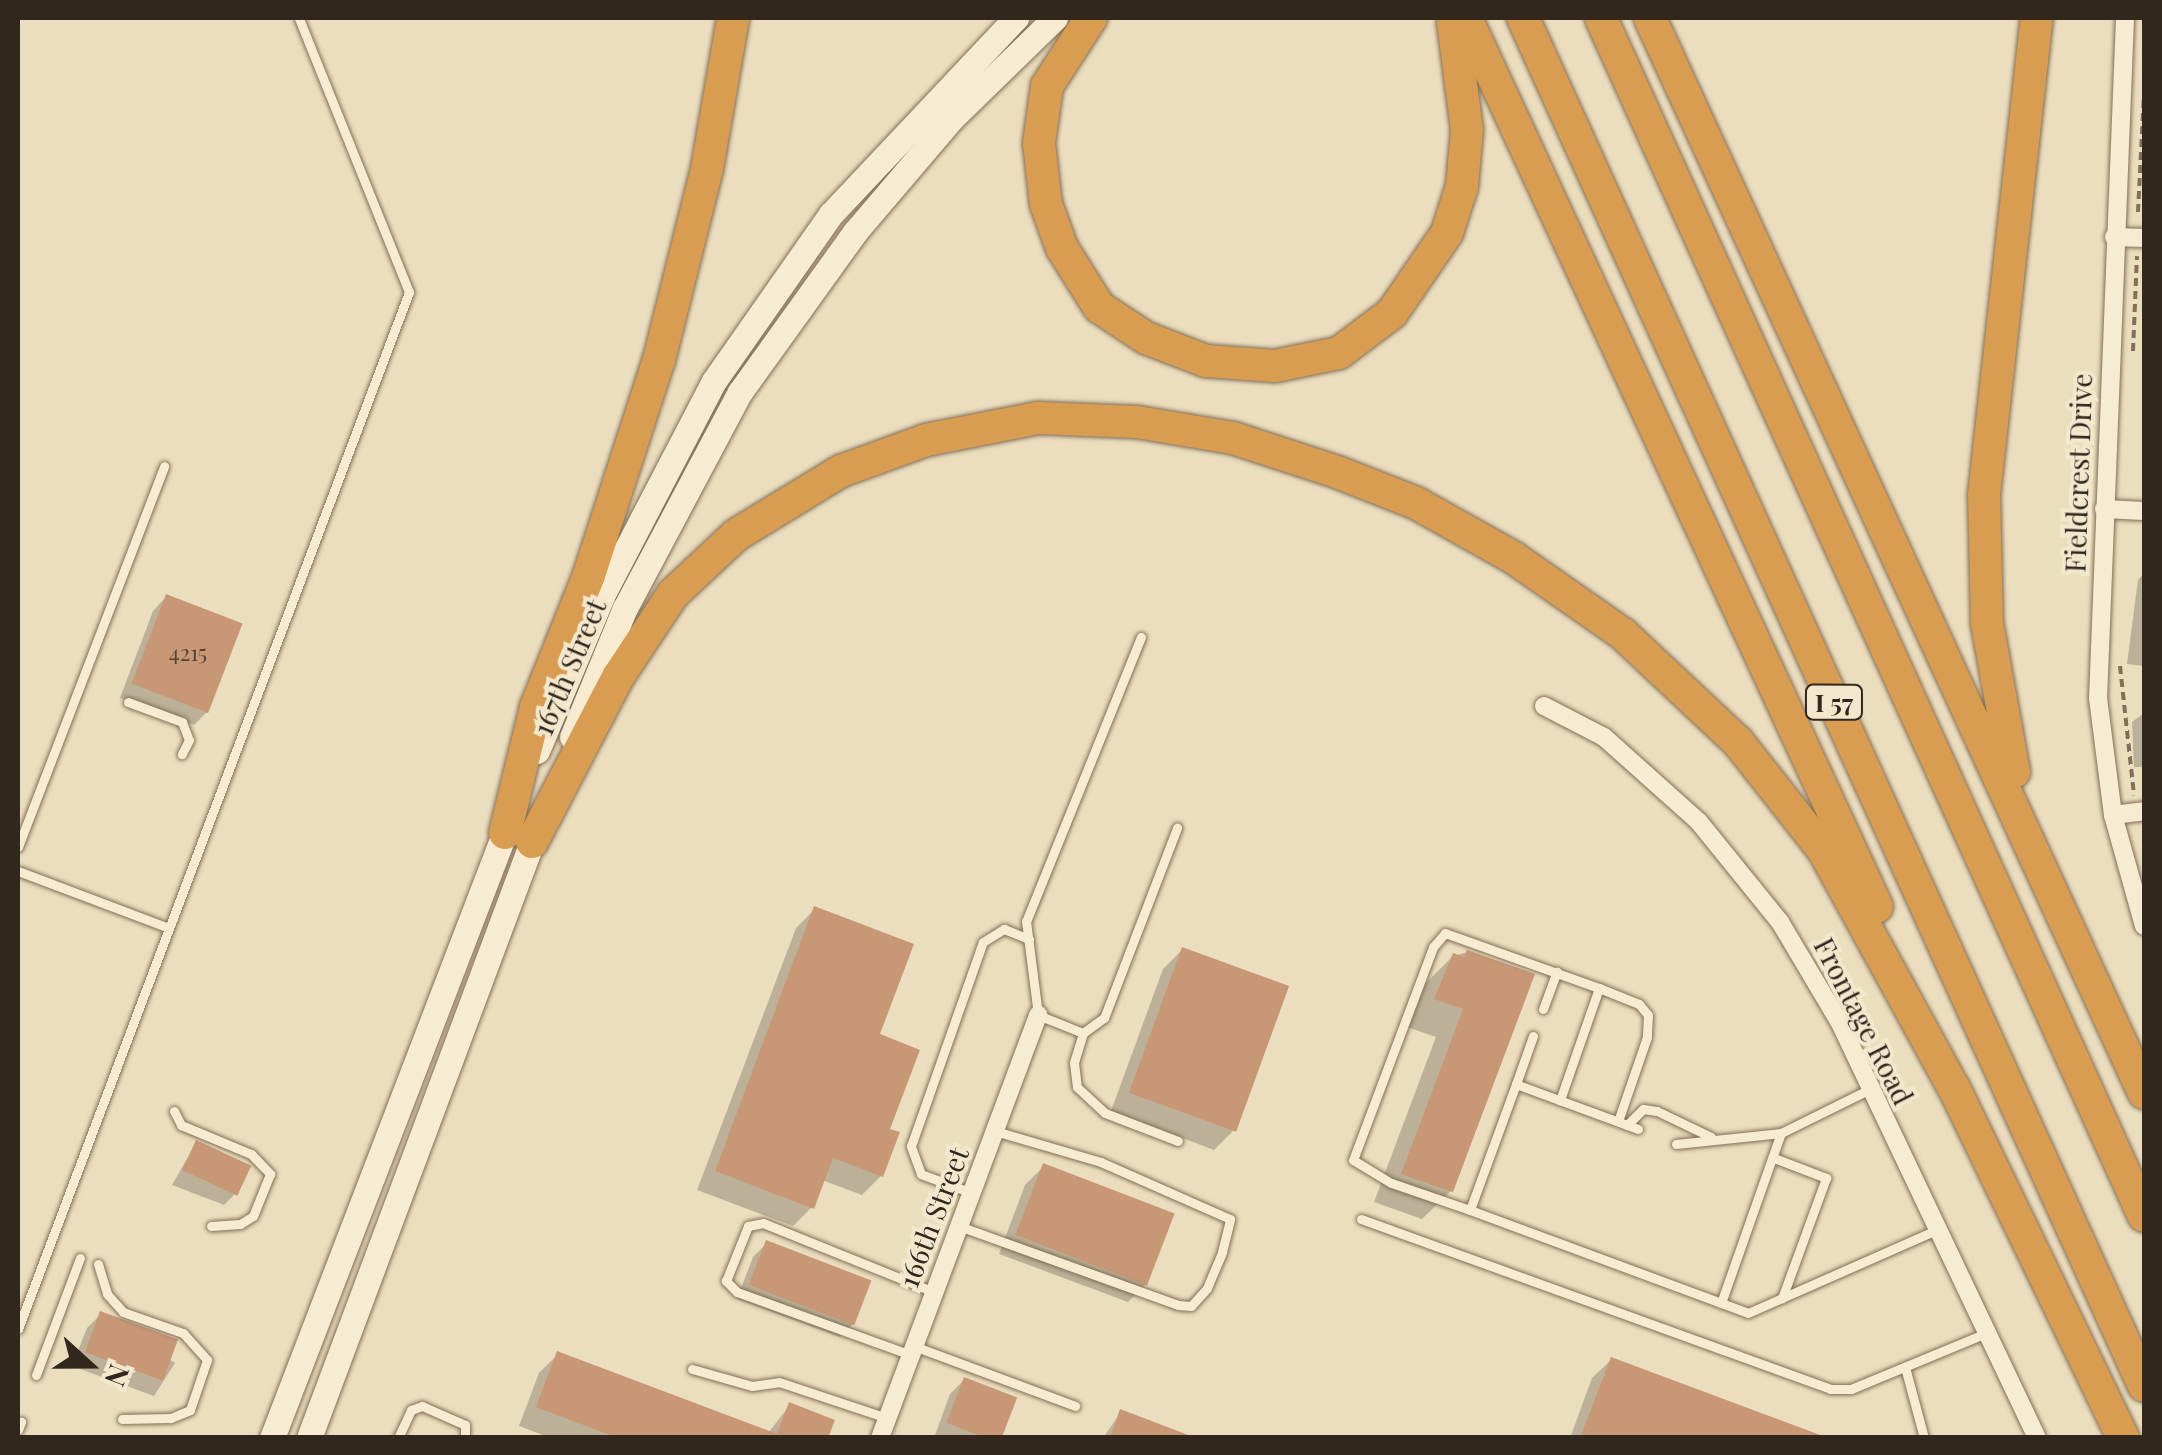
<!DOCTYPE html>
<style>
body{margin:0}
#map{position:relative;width:2162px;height:1455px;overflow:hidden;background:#ebdebe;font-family:"Playfair Display",serif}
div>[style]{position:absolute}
.shadow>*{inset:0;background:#0003}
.building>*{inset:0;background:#c89876;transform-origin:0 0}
.path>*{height:4px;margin-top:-2px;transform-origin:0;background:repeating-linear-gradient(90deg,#826f58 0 8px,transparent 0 13px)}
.roads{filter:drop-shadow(0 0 2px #826f58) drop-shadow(0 0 2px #826f58)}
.lane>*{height:9px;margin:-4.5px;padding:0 4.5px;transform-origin:4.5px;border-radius:4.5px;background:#f7ebd1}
.street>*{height:18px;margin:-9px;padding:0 9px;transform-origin:9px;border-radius:9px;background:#f7ebd1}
.secondary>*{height:25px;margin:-12.5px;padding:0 12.5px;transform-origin:12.5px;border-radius:12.5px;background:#f7ebd1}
.highway>*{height:32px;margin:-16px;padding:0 16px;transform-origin:16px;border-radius:16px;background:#d89d51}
span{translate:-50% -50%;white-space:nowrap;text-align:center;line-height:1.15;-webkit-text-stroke:8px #f3e8cd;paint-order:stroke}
.number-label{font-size:22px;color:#584332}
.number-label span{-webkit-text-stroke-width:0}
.shield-label span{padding:2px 8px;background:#f3e8cd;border:2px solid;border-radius:8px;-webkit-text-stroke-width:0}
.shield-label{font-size:25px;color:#32271c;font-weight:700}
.street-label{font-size:28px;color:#32271c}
.frame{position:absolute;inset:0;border:20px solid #32271c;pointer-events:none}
.north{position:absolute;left:40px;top:1315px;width:100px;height:100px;-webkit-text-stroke:8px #f3e8cd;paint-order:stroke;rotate:111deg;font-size:28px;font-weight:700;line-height:40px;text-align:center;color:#32271c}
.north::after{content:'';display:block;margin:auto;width:35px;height:45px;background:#32271c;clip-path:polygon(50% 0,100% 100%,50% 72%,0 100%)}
</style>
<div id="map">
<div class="shadow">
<div style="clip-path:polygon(2144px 573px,2144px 666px,2127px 664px,2138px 580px)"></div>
<div style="clip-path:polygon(166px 597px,208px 711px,194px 725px,120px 698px,153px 611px)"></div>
<div style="clip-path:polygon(2144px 713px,2144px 767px,2134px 767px,2132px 722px)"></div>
<div style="clip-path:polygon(815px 909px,877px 1036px,887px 1130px,881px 1176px,862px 1195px,822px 1180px,812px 1207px,793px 1226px,697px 1190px,796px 928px)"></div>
<div style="clip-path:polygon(1182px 950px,1233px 1131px,1214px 1150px,1111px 1111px,1163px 969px)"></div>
<div style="clip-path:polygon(1468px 952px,1451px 1191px,1422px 1219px,1374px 1202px,1436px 1037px,1407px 1027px,1425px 984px,1453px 956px)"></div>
<div style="clip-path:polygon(196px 1143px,238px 1191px,224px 1205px,172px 1185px)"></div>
<div style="clip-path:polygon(1044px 1166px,1147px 1283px,1128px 1302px,999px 1254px,1025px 1185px)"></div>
<div style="clip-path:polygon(767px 1243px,854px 1323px,840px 1337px,737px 1299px,753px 1257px)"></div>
<div style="clip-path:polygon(101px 1314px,175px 1363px,154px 1396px,72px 1366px,87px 1328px)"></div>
<div style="clip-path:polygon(558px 1354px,768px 1433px,790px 1405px,826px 1438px,551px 1438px,519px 1426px,539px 1373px)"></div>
<div style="clip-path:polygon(1611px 1360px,1820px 1438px,1570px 1438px,1592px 1378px)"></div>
<div style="clip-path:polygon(964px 1380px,1014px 1398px,999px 1438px,934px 1438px,950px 1394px)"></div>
<div style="clip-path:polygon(1121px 1412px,1189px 1438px,1103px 1438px)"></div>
</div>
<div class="building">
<div style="left:166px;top:594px;width:82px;height:96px;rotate:21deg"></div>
<div style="clip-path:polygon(814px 906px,914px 944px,880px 1034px,920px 1050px,890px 1129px,900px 1132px,883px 1177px,833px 1158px,814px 1209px,715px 1171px)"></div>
<div style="left:1182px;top:947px;width:114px;height:155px;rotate:20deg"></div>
<div style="clip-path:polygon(1467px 950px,1535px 974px,1453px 1192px,1401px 1174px,1463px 1009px,1434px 999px,1453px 953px,1464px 957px)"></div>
<div style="left:196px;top:1140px;width:61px;height:33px;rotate:25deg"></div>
<div style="left:1043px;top:1163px;width:141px;height:77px;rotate:21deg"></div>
<div style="left:766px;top:1240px;width:113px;height:48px;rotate:21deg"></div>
<div style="left:100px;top:1311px;width:83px;height:44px;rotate:20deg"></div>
<div style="clip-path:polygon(557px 1351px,777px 1434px,789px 1402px,835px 1420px,828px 1438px,618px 1438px,536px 1407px)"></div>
<div style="clip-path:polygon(1611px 1357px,1823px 1436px,1822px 1438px,1580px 1438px)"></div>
<div style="left:964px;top:1377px;width:57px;height:49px;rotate:21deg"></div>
<div style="clip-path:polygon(1120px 1409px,1191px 1436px,1191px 1438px,1110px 1438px)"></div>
</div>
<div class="path">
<div style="left:2138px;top:212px;width:120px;rotate:-87.1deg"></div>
<div style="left:2133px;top:351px;width:95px;rotate:-87.6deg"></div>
<div style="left:2120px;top:666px;width:130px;rotate:83.8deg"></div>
</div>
<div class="roads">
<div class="lane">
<div style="left:1141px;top:637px;width:306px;rotate:112deg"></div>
<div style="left:1026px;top:921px;width:95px;rotate:82.7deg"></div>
<div style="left:1038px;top:1015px;width:48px;rotate:21.8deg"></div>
<div style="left:1083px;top:1033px;width:26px;rotate:-36deg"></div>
<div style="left:1104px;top:1018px;width:204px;rotate:-69deg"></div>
<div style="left:128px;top:702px;width:58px;rotate:20.3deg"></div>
<div style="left:182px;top:722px;width:19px;rotate:69deg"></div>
<div style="left:189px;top:740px;width:16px;rotate:117deg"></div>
<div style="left:18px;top:847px;width:408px;rotate:-69deg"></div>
<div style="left:18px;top:871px;width:161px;rotate:20.7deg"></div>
<div style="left:1599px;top:988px;width:43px;rotate:21.8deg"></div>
<div style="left:1639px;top:1004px;width:14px;rotate:51deg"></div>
<div style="left:1648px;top:1015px;width:22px;rotate:93deg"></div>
<div style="left:1647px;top:1037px;width:89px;rotate:109deg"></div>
<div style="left:1543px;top:1009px;width:40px;rotate:-69.8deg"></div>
<div style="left:1083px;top:1033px;width:31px;rotate:107deg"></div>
<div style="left:1074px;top:1063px;width:24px;rotate:83deg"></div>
<div style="left:1077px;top:1087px;width:38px;rotate:43deg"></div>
<div style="left:1105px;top:1113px;width:78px;rotate:21deg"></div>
<div style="left:1516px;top:1084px;width:51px;rotate:-70.5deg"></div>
<div style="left:174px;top:1111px;width:16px;rotate:63deg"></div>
<div style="left:181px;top:1125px;width:76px;rotate:22.5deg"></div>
<div style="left:251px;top:1154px;width:28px;rotate:46deg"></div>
<div style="left:270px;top:1174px;width:45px;rotate:112deg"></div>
<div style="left:253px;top:1216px;width:15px;rotate:148deg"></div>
<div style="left:240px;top:1224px;width:29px;rotate:176deg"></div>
<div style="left:1627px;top:1125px;width:23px;rotate:-45deg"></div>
<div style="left:1643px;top:1109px;width:14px;rotate:8deg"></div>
<div style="left:1657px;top:1111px;width:60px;rotate:25.7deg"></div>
<div style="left:1638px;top:1129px;width:130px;rotate:-159.8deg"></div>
<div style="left:1516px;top:1084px;width:134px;rotate:110.1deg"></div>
<div style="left:1470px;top:1210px;width:296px;rotate:20.3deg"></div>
<div style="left:1748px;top:1313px;width:206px;rotate:-23.8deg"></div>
<div style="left:1676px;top:1144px;width:106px;rotate:-6deg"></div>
<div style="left:1781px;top:1133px;width:99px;rotate:-26.3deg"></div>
<div style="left:1774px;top:1158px;width:56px;rotate:21deg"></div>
<div style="left:1826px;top:1178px;width:128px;rotate:110.1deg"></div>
<div style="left:972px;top:1193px;width:54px;rotate:-159.6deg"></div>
<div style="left:921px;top:1174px;width:30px;rotate:-110deg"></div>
<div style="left:911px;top:1146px;width:216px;rotate:-70.6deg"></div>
<div style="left:983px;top:942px;width:25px;rotate:-32deg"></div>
<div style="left:1004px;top:929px;width:27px;rotate:22deg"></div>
<div style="left:1470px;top:1210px;width:83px;rotate:-161.1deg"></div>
<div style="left:1391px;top:1183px;width:44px;rotate:-148.8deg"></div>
<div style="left:1353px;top:1160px;width:228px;rotate:-69.4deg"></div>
<div style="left:1433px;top:947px;width:18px;rotate:-49deg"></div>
<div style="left:1445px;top:933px;width:164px;rotate:19.7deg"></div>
<div style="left:1599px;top:988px;width:119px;rotate:109.2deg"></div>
<div style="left:1361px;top:1219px;width:499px;rotate:19.9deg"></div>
<div style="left:1830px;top:1389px;width:21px"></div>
<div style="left:1851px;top:1389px;width:146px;rotate:-22.5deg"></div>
<div style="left:959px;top:1226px;width:233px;rotate:19.8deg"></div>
<div style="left:1178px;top:1305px;width:13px;rotate:4deg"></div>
<div style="left:1191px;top:1306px;width:24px;rotate:-48deg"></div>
<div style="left:1207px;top:1288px;width:39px;rotate:-67deg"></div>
<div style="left:1222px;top:1252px;width:34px;rotate:-76deg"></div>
<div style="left:1230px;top:1219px;width:141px;rotate:-156.2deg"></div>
<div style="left:1101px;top:1162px;width:110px;rotate:-163.7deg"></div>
<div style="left:98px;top:1264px;width:31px;rotate:73deg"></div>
<div style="left:107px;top:1294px;width:24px;rotate:48deg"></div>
<div style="left:123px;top:1312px;width:64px;rotate:19.3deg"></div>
<div style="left:183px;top:1333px;width:36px;rotate:48deg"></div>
<div style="left:207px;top:1360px;width:53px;rotate:108.8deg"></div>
<div style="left:190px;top:1410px;width:21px;rotate:157deg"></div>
<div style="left:171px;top:1418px;width:49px;rotate:178.8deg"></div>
<div style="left:1721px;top:1303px;width:180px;rotate:-70.6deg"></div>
<div style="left:18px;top:1329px;width:1108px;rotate:-69.34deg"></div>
<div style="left:409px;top:292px;width:295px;rotate:-111.9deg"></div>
<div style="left:914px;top:1346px;width:172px;rotate:20.4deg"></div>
<div style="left:911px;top:1355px;width:185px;rotate:-160.1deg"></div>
<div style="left:737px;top:1292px;width:16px;rotate:-135deg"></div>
<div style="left:726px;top:1281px;width:59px;rotate:-68.2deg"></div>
<div style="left:748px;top:1226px;width:15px;rotate:-11deg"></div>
<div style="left:763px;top:1223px;width:184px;rotate:22deg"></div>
<div style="left:1905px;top:1367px;width:73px;rotate:75deg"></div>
<div style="left:692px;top:1369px;width:62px;rotate:15.8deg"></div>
<div style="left:752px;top:1386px;width:27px;rotate:-8deg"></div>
<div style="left:779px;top:1382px;width:114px;rotate:18.4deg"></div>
<div style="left:36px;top:1375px;width:125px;rotate:-69.4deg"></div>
<div style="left:18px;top:1430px;width:9px;rotate:-69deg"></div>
<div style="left:398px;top:1438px;width:31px;rotate:-65deg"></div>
<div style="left:411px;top:1410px;width:12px;rotate:-20deg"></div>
<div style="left:422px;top:1406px;width:47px;rotate:23.8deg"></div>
<div style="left:465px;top:1425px;width:13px;rotate:90deg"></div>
</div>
<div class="street">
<div style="left:2125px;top:18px;width:681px;rotate:92.27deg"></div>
<div style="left:2098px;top:698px;width:118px;rotate:82.7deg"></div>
<div style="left:2113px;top:815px;width:115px;rotate:74.4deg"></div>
<div style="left:2114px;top:237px;width:30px;rotate:2deg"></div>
<div style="left:2104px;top:509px;width:40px;rotate:2.9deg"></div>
<div style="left:1544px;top:706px;width:68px;rotate:27.3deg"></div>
<div style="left:1604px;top:737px;width:127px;rotate:41.8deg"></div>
<div style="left:1699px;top:822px;width:129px;rotate:51deg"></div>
<div style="left:1780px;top:922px;width:117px;rotate:59.3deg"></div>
<div style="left:1840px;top:1023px;width:459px;rotate:64.6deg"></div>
<div style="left:2113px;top:815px;width:31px;rotate:-7deg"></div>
<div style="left:880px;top:1438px;width:452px;rotate:-69.5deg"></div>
</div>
<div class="secondary">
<div style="left:572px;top:737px;width:139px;rotate:-67.7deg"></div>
<div style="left:625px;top:608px;width:245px;rotate:-62deg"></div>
<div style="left:740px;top:392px;width:197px;rotate:-54.3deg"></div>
<div style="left:855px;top:232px;width:150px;rotate:-49.6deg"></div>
<div style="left:952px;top:118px;width:144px;rotate:-44.2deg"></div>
<div style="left:537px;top:751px;width:168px;rotate:-67.2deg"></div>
<div style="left:602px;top:596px;width:242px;rotate:-62.5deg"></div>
<div style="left:714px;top:381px;width:204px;rotate:-55deg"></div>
<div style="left:831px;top:214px;width:270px;rotate:-46.7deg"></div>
<div style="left:272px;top:1438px;width:666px;rotate:-68.98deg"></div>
<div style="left:309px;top:1438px;width:653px;rotate:-69.49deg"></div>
</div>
<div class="highway">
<div style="left:1091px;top:18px;width:81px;rotate:122.9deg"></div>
<div style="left:1047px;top:86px;width:58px;rotate:98deg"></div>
<div style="left:1039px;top:143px;width:61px;rotate:83.5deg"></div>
<div style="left:1046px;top:204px;width:47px;rotate:70deg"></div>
<div style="left:1062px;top:248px;width:70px;rotate:57.9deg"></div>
<div style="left:1099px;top:307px;width:56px;rotate:33.4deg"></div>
<div style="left:1146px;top:338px;width:64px;rotate:21deg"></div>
<div style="left:1206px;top:361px;width:69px;rotate:4.1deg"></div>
<div style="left:1275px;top:366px;width:65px;rotate:-11.5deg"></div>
<div style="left:1339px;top:353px;width:66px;rotate:-37deg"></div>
<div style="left:1392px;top:313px;width:97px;rotate:-55.5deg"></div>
<div style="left:1447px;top:233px;width:49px;rotate:-72.3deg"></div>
<div style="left:1462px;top:186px;width:56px;rotate:-84.9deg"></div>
<div style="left:1467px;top:130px;width:109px;rotate:-97.4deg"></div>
<div style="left:1466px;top:18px;width:979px;rotate:65.19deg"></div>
<div style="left:1523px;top:18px;width:1502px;rotate:65.58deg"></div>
<div style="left:1601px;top:18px;width:1315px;rotate:65.62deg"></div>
<div style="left:1650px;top:18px;width:1183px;rotate:65.32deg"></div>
<div style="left:2014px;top:772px;width:150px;rotate:-100.3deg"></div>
<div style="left:1987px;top:624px;width:129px;rotate:-91.3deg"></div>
<div style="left:1984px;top:495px;width:480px;rotate:-83.7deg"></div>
<div style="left:505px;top:833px;width:130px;rotate:-76.2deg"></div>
<div style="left:536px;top:707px;width:142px;rotate:-68.1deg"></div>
<div style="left:589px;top:575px;width:226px;rotate:-72deg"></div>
<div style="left:659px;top:360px;width:197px;rotate:-75.9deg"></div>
<div style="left:707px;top:169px;width:153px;rotate:-80.2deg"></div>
<div style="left:532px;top:842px;width:186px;rotate:-62.5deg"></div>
<div style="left:618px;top:677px;width:100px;rotate:-56.5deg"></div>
<div style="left:673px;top:594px;width:86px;rotate:-43.1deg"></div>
<div style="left:736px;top:535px;width:123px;rotate:-31.4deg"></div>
<div style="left:841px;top:471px;width:90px;rotate:-20deg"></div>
<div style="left:926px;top:440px;width:114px;rotate:-11.1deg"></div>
<div style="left:1038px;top:418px;width:99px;rotate:2.3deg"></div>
<div style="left:1137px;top:422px;width:97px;rotate:9.5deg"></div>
<div style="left:1233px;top:438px;width:109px;rotate:18.1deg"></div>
<div style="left:1337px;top:472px;width:85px;rotate:21.4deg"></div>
<div style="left:1416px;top:503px;width:112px;rotate:29.3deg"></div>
<div style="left:1514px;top:558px;width:133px;rotate:34.9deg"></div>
<div style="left:1623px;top:634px;width:158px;rotate:43.2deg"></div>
<div style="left:1738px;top:742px;width:139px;rotate:51.7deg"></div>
<div style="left:1824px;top:851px;width:270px;rotate:61.3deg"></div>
<div style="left:1954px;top:1088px;width:389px;rotate:64.2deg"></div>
</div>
</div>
<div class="number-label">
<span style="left:188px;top:653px">4215</span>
</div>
<div class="shield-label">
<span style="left:1834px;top:702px">I 57</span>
</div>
<div class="street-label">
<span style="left:2078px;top:473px;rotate:-88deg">Fieldcrest Drive</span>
<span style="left:569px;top:667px;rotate:-67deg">167th Street</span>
<span style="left:1864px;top:1021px;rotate:63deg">Frontage Road</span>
<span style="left:933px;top:1217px;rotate:-69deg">166th Street</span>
</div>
<div class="frame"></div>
<div class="north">N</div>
</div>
